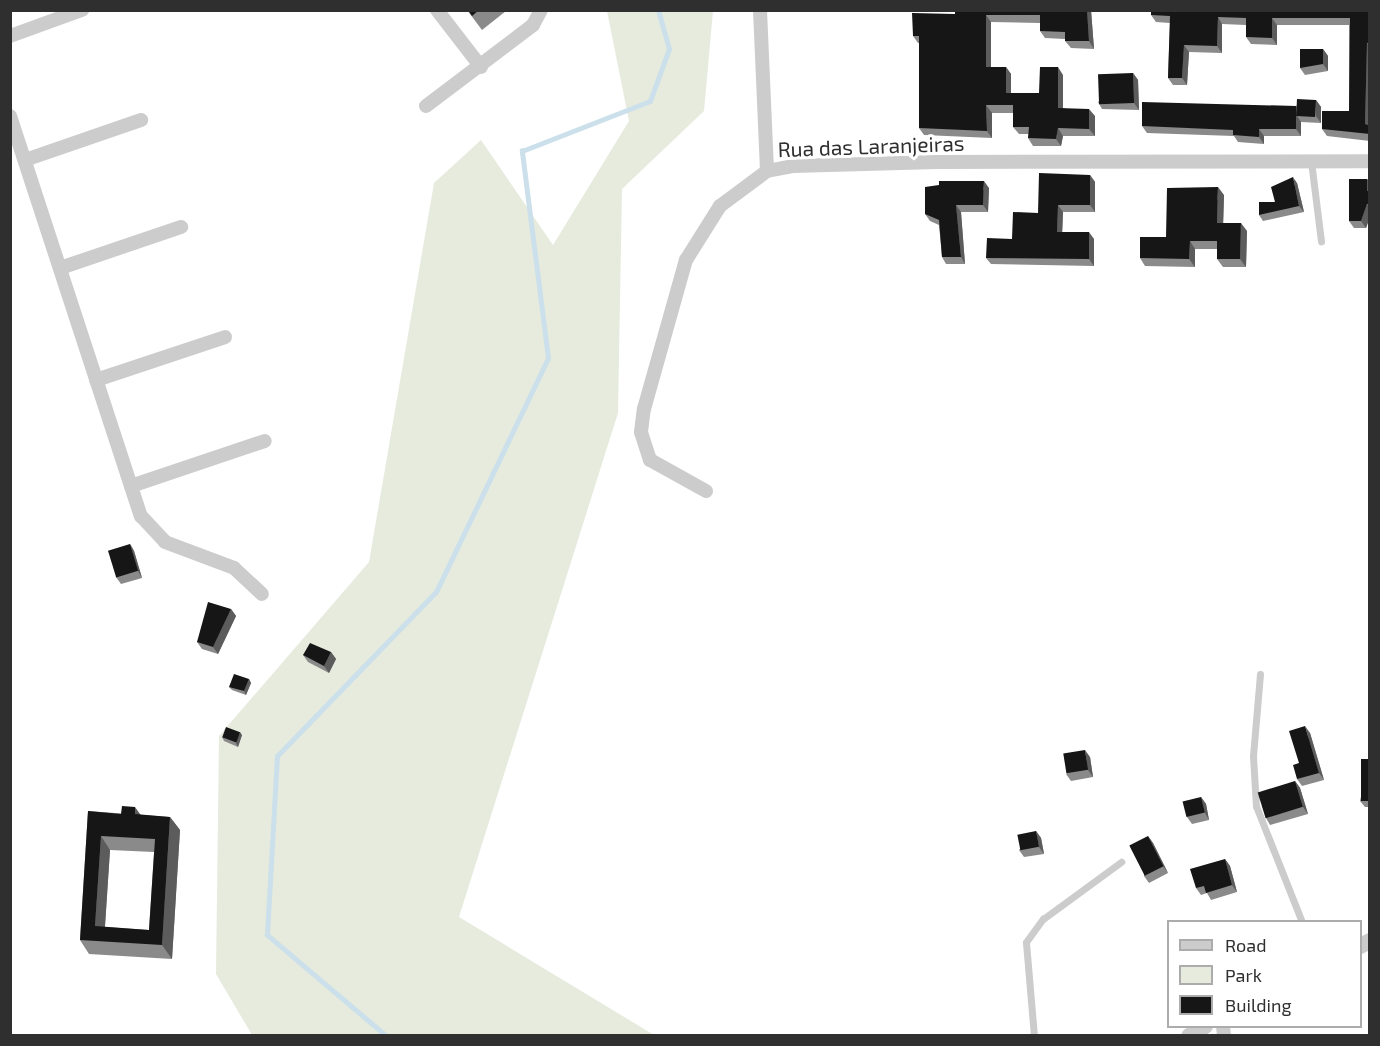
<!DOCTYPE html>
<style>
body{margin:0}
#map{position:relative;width:1380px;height:1046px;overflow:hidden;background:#fff;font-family:"Exo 2",sans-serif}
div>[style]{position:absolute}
.green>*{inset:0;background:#e6ebde}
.stream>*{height:4.5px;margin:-2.25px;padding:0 2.25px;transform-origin:2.25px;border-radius:2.25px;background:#cbe0ea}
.service>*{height:7px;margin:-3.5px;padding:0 3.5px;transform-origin:3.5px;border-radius:3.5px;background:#ccc}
.minor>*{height:14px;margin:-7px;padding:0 7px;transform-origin:7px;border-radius:7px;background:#ccc}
.tertiary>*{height:16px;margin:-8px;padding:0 8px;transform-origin:8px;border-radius:8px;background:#ccc}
.wall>*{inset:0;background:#8a8a8a}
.shaded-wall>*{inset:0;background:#5c5c5c}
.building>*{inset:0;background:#161616;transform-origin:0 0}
span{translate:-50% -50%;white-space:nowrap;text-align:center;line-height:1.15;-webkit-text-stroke:6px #fff;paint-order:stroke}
.street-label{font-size:21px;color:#2f2f2f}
.frame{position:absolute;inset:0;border:12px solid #2f2f2f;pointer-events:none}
.legend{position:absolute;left:1167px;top:920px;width:195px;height:108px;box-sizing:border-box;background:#fff;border:2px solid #acacac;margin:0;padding:8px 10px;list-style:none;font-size:18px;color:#2f2f2f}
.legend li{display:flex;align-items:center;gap:12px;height:30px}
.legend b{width:30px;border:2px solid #acacac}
</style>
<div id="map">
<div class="green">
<div style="clip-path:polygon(607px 11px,713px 11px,704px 111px,622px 189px,618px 413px,459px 917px,654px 1035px,252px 1035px,216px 974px,219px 736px,369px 562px,434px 183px,481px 140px,553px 245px,629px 121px)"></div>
</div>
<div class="stream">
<div style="left:386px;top:1036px;width:156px;rotate:-139.7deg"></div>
<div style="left:267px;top:935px;width:179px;rotate:-86.8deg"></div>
<div style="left:277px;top:756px;width:228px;rotate:-45.9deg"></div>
<div style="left:436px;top:592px;width:259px;rotate:-64.4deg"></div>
<div style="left:548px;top:358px;width:209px;rotate:-97.2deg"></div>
<div style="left:522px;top:151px;width:137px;rotate:-21.3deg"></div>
<div style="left:650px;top:101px;width:55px;rotate:-69.9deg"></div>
<div style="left:669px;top:49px;width:41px;rotate:-105.8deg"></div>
</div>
<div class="service">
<div style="left:1311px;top:161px;width:81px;rotate:82.9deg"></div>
<div style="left:1260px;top:674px;width:82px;rotate:94.9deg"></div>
<div style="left:1253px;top:756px;width:50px;rotate:86.6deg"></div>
<div style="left:1256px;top:806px;width:125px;rotate:68.4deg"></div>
<div style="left:1034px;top:1036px;width:94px;rotate:-94.9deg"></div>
<div style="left:1026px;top:942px;width:29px;rotate:-54deg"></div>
<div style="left:1043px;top:919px;width:97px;rotate:-36.2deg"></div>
</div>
<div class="minor">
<div style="left:437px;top:10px;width:72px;rotate:52.3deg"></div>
<div style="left:760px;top:10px;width:161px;rotate:87.5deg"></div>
<div style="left:10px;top:36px;width:77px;rotate:-19.9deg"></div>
<div style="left:426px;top:106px;width:134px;rotate:-37.1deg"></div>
<div style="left:533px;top:25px;width:17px;rotate:-62deg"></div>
<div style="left:10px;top:116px;width:421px;rotate:71.9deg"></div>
<div style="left:141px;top:516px;width:35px;rotate:47deg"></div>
<div style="left:165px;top:542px;width:74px;rotate:20.6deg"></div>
<div style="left:234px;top:568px;width:38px;rotate:43deg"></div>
<div style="left:25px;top:160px;width:123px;rotate:-19deg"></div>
<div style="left:60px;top:268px;width:128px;rotate:-18.7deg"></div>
<div style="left:96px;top:380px;width:136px;rotate:-18.4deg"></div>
<div style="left:131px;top:486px;width:141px;rotate:-18.6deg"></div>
<div style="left:706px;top:491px;width:64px;rotate:-151deg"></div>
<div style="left:650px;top:460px;width:29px;rotate:-108deg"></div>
<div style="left:641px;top:432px;width:23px;rotate:-83deg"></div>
<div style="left:644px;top:409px;width:155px;rotate:-74.3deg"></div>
<div style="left:686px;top:260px;width:64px;rotate:-57.8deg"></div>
<div style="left:720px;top:206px;width:59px;rotate:-36.7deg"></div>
<div style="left:767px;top:171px;width:26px;rotate:-11deg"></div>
<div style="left:793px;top:166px;width:144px;rotate:-1.6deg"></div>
<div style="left:937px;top:162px;width:433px;rotate:-0.1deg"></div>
<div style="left:1223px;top:1026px;width:10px;rotate:84deg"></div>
</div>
<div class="tertiary">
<div style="left:1360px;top:946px;width:11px;rotate:-27deg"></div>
<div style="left:1189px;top:1036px;width:19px;rotate:-32deg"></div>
</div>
<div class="wall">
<div style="clip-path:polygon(467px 10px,505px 10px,506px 11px,482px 30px)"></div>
<div style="clip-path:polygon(1091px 10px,1094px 49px,1071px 48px,1065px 41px,1065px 39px,1045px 38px,1040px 31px,1040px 23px,991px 22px,991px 67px,1006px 67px,1011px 74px,1011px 93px,1039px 93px,1063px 75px,1063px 108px,1095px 116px,1095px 136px,1063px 136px,1061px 146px,1033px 146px,1028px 138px,1029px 134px,1019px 134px,1013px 127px,1013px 113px,992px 113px,992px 138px,924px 135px,919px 128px,919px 43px,918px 43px,913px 36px,955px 14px)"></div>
<div style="clip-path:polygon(1370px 10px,1370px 141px,1327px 136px,1322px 129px,1349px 111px,1349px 25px,1277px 25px,1277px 45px,1251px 44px,1246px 37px,1246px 25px,1222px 24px,1222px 53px,1189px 52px,1187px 85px,1173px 85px,1168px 78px,1170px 23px,1156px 22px,1151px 15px)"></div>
<div style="clip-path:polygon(1323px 49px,1328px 56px,1328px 71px,1305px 75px,1300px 68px)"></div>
<div style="clip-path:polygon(1133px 73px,1138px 80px,1139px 110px,1102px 109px,1098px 102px)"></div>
<div style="clip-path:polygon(1316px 100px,1321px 107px,1321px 123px,1301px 122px,1301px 136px,1264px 136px,1264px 144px,1238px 142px,1234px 136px,1147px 133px,1142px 126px,1296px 106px)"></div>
<div style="clip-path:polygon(1090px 175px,1095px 182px,1095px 212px,1063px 212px,1062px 232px,1094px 239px,1094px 266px,991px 264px,986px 258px,1012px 239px,1038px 213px)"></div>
<div style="clip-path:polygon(1367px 179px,1370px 182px,1370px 217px,1366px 228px,1354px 228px,1349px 221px)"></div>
<div style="clip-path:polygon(1297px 183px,1304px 212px,1263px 221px,1259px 215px)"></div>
<div style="clip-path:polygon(989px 188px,988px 212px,961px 212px,965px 264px,946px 264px,942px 257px,939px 225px,930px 221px,925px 214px)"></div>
<div style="clip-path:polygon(1224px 195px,1223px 223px,1247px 231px,1246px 267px,1223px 267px,1217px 259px,1217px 249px,1195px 249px,1195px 267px,1145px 266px,1140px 258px,1166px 237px)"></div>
<div style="clip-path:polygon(130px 544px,134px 551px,142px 578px,121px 584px,116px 577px)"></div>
<div style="clip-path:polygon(231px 609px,236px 616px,218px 654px,202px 649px,197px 642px)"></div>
<div style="clip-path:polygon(331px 652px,336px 659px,329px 673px,308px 662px,303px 655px)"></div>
<div style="clip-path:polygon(249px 679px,251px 683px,246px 695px,232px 690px,229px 687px)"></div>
<div style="clip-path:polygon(1310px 733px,1324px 780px,1302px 786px,1297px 779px,1299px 763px)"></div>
<div style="clip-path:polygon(242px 735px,238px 747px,224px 741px,222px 737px)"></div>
<div style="clip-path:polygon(1090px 757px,1093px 777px,1071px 781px,1066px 774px)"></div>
<div style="clip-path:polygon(1370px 759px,1370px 807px,1365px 807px,1360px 801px)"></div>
<div style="clip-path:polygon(1295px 781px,1300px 788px,1308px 814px,1270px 825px,1266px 818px)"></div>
<div style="clip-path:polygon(1201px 797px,1206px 804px,1209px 820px,1192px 824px,1187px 817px)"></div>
<div style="clip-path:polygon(evenodd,88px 811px,170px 817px,180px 830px,172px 959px,89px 954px,80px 940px,88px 811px,110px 850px,154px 852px,149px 930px,105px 927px,110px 850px)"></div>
<div style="clip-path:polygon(1036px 831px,1041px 838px,1044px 854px,1024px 857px,1019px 850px)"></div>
<div style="clip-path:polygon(1148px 836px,1153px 843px,1168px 873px,1149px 883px,1144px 876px)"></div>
<div style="clip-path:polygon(1225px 859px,1230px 866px,1237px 892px,1211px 900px,1207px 893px,1201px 895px,1196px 888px)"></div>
</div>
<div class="shaded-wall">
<div style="clip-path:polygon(1087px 10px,1091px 10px,1094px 49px,1089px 41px)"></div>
<div style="clip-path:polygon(986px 15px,991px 22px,991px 75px,986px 67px)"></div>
<div style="clip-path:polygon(1218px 17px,1222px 24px,1222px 53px,1217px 46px)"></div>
<div style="clip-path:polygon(1272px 18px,1277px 25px,1277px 45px,1272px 38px)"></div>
<div style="clip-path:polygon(1367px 43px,1370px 47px,1370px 130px,1365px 124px)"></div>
<div style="clip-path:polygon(1184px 45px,1189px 52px,1187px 85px,1182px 78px)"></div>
<div style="clip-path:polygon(1323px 49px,1328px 56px,1328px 71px,1323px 64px)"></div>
<div style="clip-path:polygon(1006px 67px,1011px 74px,1011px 100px,1006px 93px)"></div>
<div style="clip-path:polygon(1058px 67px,1063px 75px,1063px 116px,1058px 108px)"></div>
<div style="clip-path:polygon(1133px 73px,1138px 80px,1139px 110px,1134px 103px)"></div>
<div style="clip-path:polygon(1316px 100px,1321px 107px,1321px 123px,1316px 116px)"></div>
<div style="clip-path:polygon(986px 105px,992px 113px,992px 138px,987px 131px)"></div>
<div style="clip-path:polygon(1296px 106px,1297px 116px,1301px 122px,1301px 136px,1296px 129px)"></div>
<div style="clip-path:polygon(1089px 109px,1095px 116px,1095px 136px,1089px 129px)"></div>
<div style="clip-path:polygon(1058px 128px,1063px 136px,1061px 146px,1056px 139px)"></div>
<div style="clip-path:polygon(1259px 129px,1264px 136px,1264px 144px,1259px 137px)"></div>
<div style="clip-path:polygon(1090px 175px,1095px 182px,1095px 212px,1090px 205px)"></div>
<div style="clip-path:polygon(1293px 177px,1297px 183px,1304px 212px,1299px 206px)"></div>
<div style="clip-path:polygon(1367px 179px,1370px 182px,1370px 194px,1367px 191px)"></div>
<div style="clip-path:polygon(984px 181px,989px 188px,988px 212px,983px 205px)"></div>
<div style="clip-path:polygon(1218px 187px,1224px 195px,1223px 231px,1217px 223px)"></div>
<div style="clip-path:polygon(1367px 204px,1370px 208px,1370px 217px,1366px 228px,1361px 221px)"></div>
<div style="clip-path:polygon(956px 205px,961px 212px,965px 264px,961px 257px)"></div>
<div style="clip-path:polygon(1058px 205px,1063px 212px,1062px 239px,1057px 232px)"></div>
<div style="clip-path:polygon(1241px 223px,1247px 231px,1246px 267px,1240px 259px)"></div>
<div style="clip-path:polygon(1089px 232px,1094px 239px,1094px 266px,1089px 259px)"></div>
<div style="clip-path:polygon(1190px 241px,1195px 249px,1195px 267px,1189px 259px)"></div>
<div style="clip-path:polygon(130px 544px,134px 551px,142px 578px,138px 571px)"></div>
<div style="clip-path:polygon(231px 609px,236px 616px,218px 654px,213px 647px)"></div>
<div style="clip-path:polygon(331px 652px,336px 659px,329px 673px,324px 666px)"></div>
<div style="clip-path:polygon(249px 679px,251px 683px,246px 695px,244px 691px)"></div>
<div style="clip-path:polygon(1305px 726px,1310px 733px,1324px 780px,1319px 773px)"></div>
<div style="clip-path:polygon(240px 732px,242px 735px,238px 747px,236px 743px)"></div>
<div style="clip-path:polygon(1085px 750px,1090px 757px,1093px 777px,1088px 770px)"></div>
<div style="clip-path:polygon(1295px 781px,1300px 788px,1308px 814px,1303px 807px)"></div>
<div style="clip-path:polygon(1201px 797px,1206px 804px,1209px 820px,1205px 813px)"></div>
<div style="clip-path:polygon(135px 807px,145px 821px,135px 814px)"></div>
<div style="clip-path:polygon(170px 817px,180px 830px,172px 959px,162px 945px)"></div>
<div style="clip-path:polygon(1036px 831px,1041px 838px,1044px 854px,1039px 847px)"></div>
<div style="clip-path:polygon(101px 836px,110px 850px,104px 940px,95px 926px)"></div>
<div style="clip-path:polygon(1148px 836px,1153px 843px,1168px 873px,1163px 866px)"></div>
<div style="clip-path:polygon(1225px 859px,1230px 866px,1237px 892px,1232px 885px)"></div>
</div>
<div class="building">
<div style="clip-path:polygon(468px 10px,479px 10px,472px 16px)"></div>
<div style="clip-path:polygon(955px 10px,1087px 10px,1089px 41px,1065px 41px,1065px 32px,1040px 31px,1040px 15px,986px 15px,986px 67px,1006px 67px,1006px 93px,1039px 93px,1040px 67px,1058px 67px,1058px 108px,1089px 109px,1089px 129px,1058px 128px,1056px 139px,1028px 138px,1029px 127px,1013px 127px,1013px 105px,986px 105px,987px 131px,919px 128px,919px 36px,913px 36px,912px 13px,955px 14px)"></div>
<div style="clip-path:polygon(1151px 10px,1370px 10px,1370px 43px,1367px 43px,1365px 124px,1370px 126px,1370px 134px,1322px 129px,1322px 111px,1349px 111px,1350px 18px,1272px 18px,1272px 38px,1246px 37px,1246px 18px,1218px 17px,1217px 46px,1184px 45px,1182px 78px,1168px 78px,1170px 16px,1151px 15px)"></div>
<div style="clip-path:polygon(1300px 49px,1323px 49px,1323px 64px,1300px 68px)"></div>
<div style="left:1133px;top:73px;width:30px;height:35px;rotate:88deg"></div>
<div style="left:1297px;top:99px;width:19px;height:17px;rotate:3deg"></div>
<div style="clip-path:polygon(1142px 102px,1296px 106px,1296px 129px,1259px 129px,1259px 137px,1233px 135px,1233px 130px,1142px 126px)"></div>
<div style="clip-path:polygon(1039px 173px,1090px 175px,1090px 205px,1058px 205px,1057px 232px,1089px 232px,1089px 259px,986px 258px,987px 238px,1012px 239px,1013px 212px,1038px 213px)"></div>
<div style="clip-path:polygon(1293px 177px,1299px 206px,1259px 215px,1259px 202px,1275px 202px,1271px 187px)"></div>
<div style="clip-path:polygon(1349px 179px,1367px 179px,1367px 191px,1370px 191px,1370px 204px,1367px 204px,1361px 221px,1349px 221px)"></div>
<div style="clip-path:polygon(939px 181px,984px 181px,983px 205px,956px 205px,961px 257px,942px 257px,939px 220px,925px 214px,925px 187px,939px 185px)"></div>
<div style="clip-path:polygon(1218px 187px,1217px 223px,1241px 223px,1240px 259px,1217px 259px,1217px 241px,1190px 241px,1189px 259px,1140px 258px,1140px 237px,1166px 237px,1167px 188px)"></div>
<div style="left:130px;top:544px;width:28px;height:23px;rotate:73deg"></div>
<div style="clip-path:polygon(208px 602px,231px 609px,213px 647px,197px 642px)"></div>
<div style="clip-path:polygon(310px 643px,331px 652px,324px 666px,303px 655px)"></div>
<div style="clip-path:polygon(234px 674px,249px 679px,244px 691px,229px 687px)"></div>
<div style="clip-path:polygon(1305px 726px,1319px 773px,1297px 779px,1293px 765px,1299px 763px,1289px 731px)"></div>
<div style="left:226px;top:727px;width:15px;height:11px;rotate:20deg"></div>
<div style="left:1085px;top:750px;width:20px;height:22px;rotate:81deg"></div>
<div style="left:1361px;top:759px;width:9px;height:42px"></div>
<div style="left:1295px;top:781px;width:27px;height:39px;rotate:73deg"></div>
<div style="left:1201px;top:797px;width:16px;height:19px;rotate:76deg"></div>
<div style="clip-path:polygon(evenodd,122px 806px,135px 807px,135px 814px,170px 817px,162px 945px,80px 940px,88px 811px,121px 814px,122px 806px,101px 836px,155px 839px,149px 930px,95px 926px,101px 836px)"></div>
<div style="left:1036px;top:831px;width:16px;height:19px;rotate:79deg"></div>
<div style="left:1148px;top:836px;width:34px;height:21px;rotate:63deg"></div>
<div style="clip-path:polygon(1225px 859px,1232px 885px,1206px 893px,1204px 886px,1196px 888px,1190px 869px)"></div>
</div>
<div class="street-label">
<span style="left:871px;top:146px;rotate:-2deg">Rua das Laranjeiras</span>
</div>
<div class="frame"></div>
<ul class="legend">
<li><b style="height:8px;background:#ccc"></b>Road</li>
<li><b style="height:16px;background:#e6ebde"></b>Park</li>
<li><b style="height:16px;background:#161616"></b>Building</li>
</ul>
</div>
